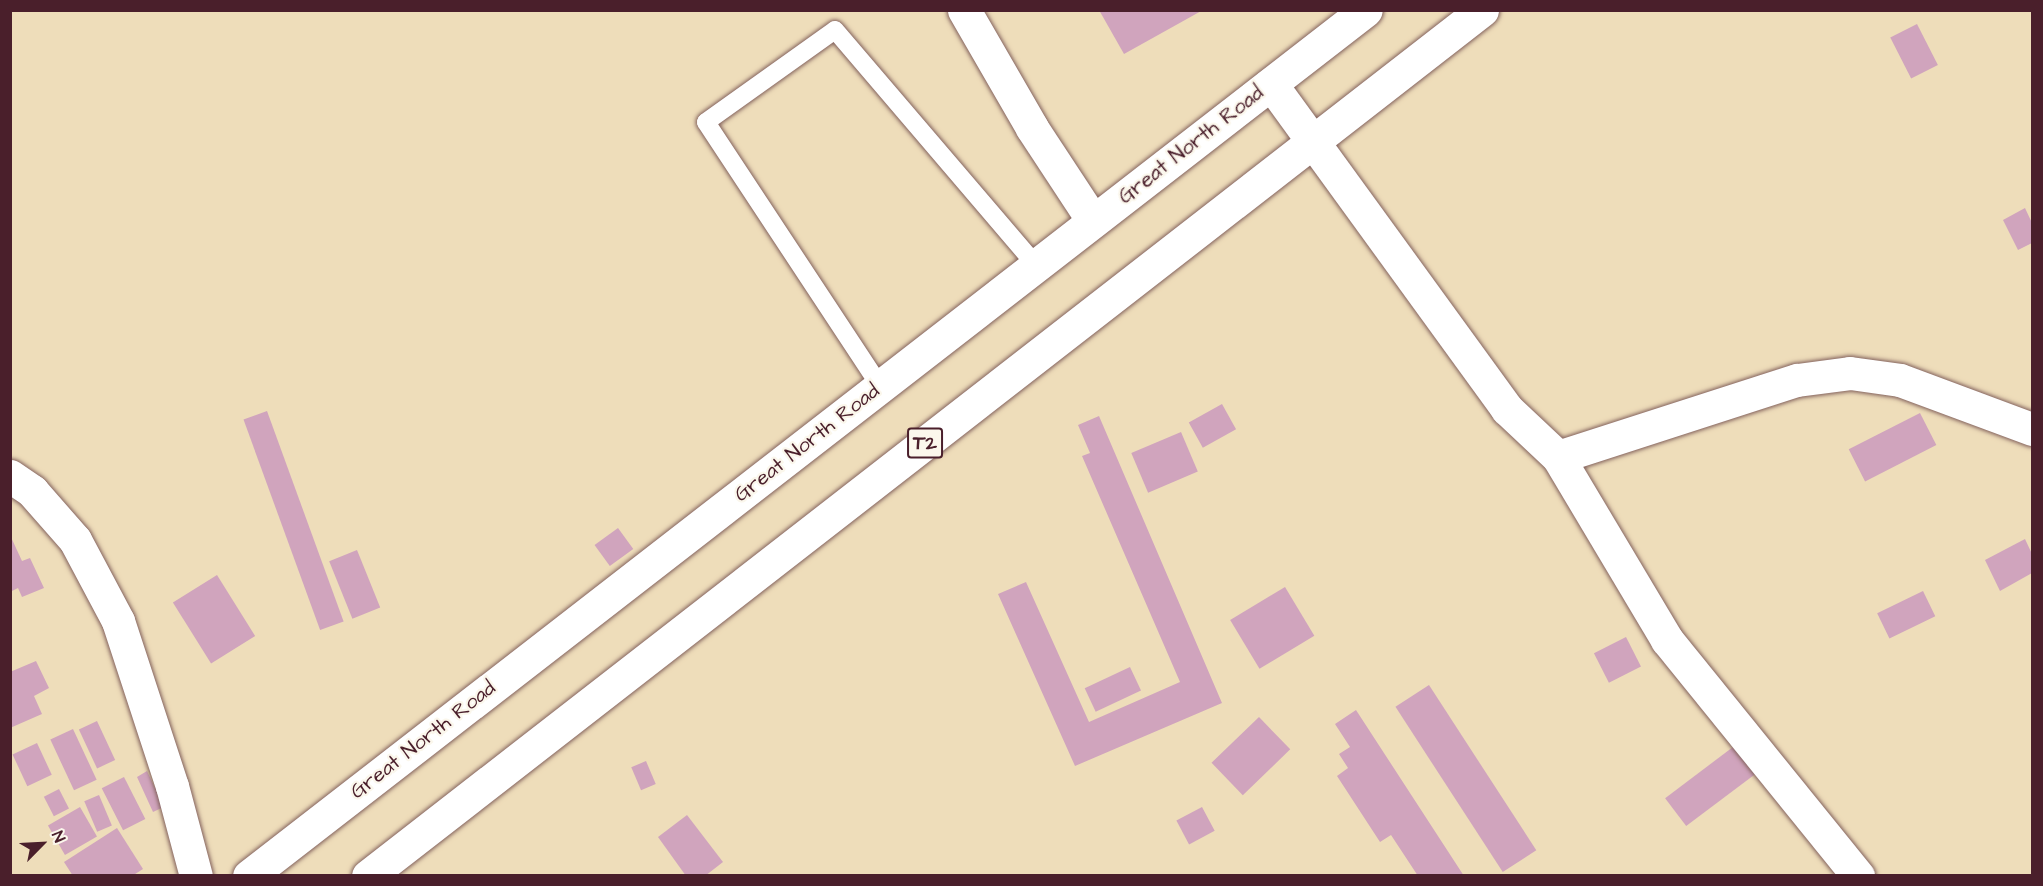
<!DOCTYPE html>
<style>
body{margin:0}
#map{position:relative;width:2043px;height:886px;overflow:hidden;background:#eeddba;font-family:"Architects Daughter",sans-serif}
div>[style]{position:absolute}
.building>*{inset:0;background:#d0a4bd;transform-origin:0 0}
.roads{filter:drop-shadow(0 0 2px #83625d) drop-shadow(0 0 2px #83625d)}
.lane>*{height:18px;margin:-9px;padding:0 9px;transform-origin:9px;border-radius:9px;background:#fff}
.street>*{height:33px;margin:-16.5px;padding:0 16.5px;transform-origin:16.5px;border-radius:16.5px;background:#fff}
.highway>*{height:33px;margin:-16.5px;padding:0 16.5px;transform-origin:16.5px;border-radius:16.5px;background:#fff}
span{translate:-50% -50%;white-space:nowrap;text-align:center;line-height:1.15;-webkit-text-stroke:4.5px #fbf7ec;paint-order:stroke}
.shield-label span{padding:2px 4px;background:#fbf7ec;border:2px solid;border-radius:4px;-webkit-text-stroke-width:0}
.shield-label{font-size:20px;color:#4a1f2b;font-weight:700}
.street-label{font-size:21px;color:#4a1f2b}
.frame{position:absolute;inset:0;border:12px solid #4a1f2b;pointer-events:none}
.north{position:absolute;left:12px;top:814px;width:60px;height:60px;-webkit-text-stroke:4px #fbf7ec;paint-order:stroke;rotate:66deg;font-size:16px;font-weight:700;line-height:24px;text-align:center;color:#4a1f2b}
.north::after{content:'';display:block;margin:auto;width:21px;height:27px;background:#4a1f2b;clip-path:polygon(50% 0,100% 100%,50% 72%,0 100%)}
</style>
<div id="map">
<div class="building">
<div style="clip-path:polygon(1099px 10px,1203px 10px,1124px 54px)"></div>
<div style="left:1917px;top:24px;width:46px;height:30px;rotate:63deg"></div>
<div style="clip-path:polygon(2025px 208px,2032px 223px,2032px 243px,2018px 250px,2003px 220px)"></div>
<div style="left:1222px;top:404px;width:29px;height:38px;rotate:61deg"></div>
<div style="left:267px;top:411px;width:224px;height:25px;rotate:70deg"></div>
<div style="left:1920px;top:413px;width:36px;height:80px;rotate:63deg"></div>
<div style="clip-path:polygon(1099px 416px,1222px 703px,1075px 766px,998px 594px,1026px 582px,1089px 722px,1180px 682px,1082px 456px,1090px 453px,1078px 425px)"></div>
<div style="left:1181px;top:432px;width:43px;height:54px;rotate:67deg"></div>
<div style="left:618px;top:528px;width:26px;height:29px;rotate:54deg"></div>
<div style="clip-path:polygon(10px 535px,22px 561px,30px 558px,44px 588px,22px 597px,18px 588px,10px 592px)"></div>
<div style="clip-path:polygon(2025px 539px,2032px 554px,2032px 573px,2000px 591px,1985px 560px)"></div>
<div style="left:357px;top:550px;width:62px;height:30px;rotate:68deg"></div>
<div style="left:217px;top:575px;width:72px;height:52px;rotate:58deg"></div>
<div style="left:1285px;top:587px;width:57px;height:64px;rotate:59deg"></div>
<div style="left:1923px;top:591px;width:28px;height:51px;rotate:64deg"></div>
<div style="left:1626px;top:637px;width:33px;height:36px;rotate:63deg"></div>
<div style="clip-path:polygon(36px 661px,49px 688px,34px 696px,42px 714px,10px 728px,10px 672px)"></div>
<div style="left:1130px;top:667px;width:26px;height:50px;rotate:65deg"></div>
<div style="left:1429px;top:685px;width:197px;height:40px;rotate:57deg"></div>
<div style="clip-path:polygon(1356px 710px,1464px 876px,1418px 876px,1391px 835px,1380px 842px,1337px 776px,1348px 768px,1339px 754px,1350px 747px,1335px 724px)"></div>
<div style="left:1259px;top:717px;width:45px;height:66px;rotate:46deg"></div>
<div style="left:97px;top:721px;width:43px;height:20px;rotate:65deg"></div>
<div style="left:73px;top:729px;width:56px;height:25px;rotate:65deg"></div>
<div style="left:37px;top:743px;width:35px;height:27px;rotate:65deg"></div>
<div style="left:1737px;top:744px;width:35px;height:90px;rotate:53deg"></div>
<div style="left:646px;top:761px;width:25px;height:16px;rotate:67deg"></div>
<div style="clip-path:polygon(147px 771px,155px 788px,161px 785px,170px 804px,153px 812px,137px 777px)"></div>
<div style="left:124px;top:777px;width:47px;height:25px;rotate:63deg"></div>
<div style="left:59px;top:789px;width:22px;height:17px;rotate:63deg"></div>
<div style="left:99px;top:795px;width:33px;height:16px;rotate:67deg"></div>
<div style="left:80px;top:807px;width:34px;height:37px;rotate:60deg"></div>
<div style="left:1202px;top:807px;width:27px;height:29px;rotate:62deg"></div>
<div style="clip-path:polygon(687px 815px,723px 862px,705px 876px,686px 876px,658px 837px)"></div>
<div style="clip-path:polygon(117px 828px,143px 869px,132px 876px,73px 876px,64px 862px)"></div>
</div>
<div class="roads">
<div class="lane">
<div style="left:880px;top:386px;width:316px;rotate:-123.4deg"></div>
<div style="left:706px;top:122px;width:158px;rotate:-35.5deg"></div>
<div style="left:835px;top:30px;width:309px;rotate:49.5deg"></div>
</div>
<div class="street">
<div style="left:964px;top:10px;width:136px;rotate:60deg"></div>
<div style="left:1032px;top:128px;width:111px;rotate:56.7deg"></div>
<div style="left:1271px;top:84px;width:402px;rotate:54deg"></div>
<div style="left:1507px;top:409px;width:70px;rotate:43.3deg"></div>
<div style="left:1558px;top:457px;width:213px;rotate:59.2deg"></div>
<div style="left:1667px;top:640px;width:304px;rotate:51deg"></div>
<div style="left:1558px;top:457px;width:251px;rotate:-17.9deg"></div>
<div style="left:1797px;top:380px;width:53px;rotate:-7.5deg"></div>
<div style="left:1850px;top:373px;width:50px;rotate:8deg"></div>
<div style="left:1900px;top:380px;width:141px;rotate:20.4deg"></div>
<div style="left:10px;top:476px;width:27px;rotate:34deg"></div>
<div style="left:32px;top:491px;width:65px;rotate:48.7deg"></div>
<div style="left:75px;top:540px;width:92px;rotate:62deg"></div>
<div style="left:118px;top:621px;width:174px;rotate:71.9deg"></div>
<div style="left:172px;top:786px;width:93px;rotate:75.1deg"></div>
</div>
<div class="highway">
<div style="left:249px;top:876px;width:1413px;rotate:-37.79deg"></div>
<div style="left:368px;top:876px;width:1411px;rotate:-37.86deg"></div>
</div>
</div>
<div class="shield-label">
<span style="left:925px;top:443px">T2</span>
</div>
<div class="street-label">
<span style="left:1191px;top:145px;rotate:-38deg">Great North Road</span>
<span style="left:807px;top:443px;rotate:-38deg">Great North Road</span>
<span style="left:423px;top:740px;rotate:-38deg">Great North Road</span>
</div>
<div class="frame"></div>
<div class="north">N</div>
</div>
